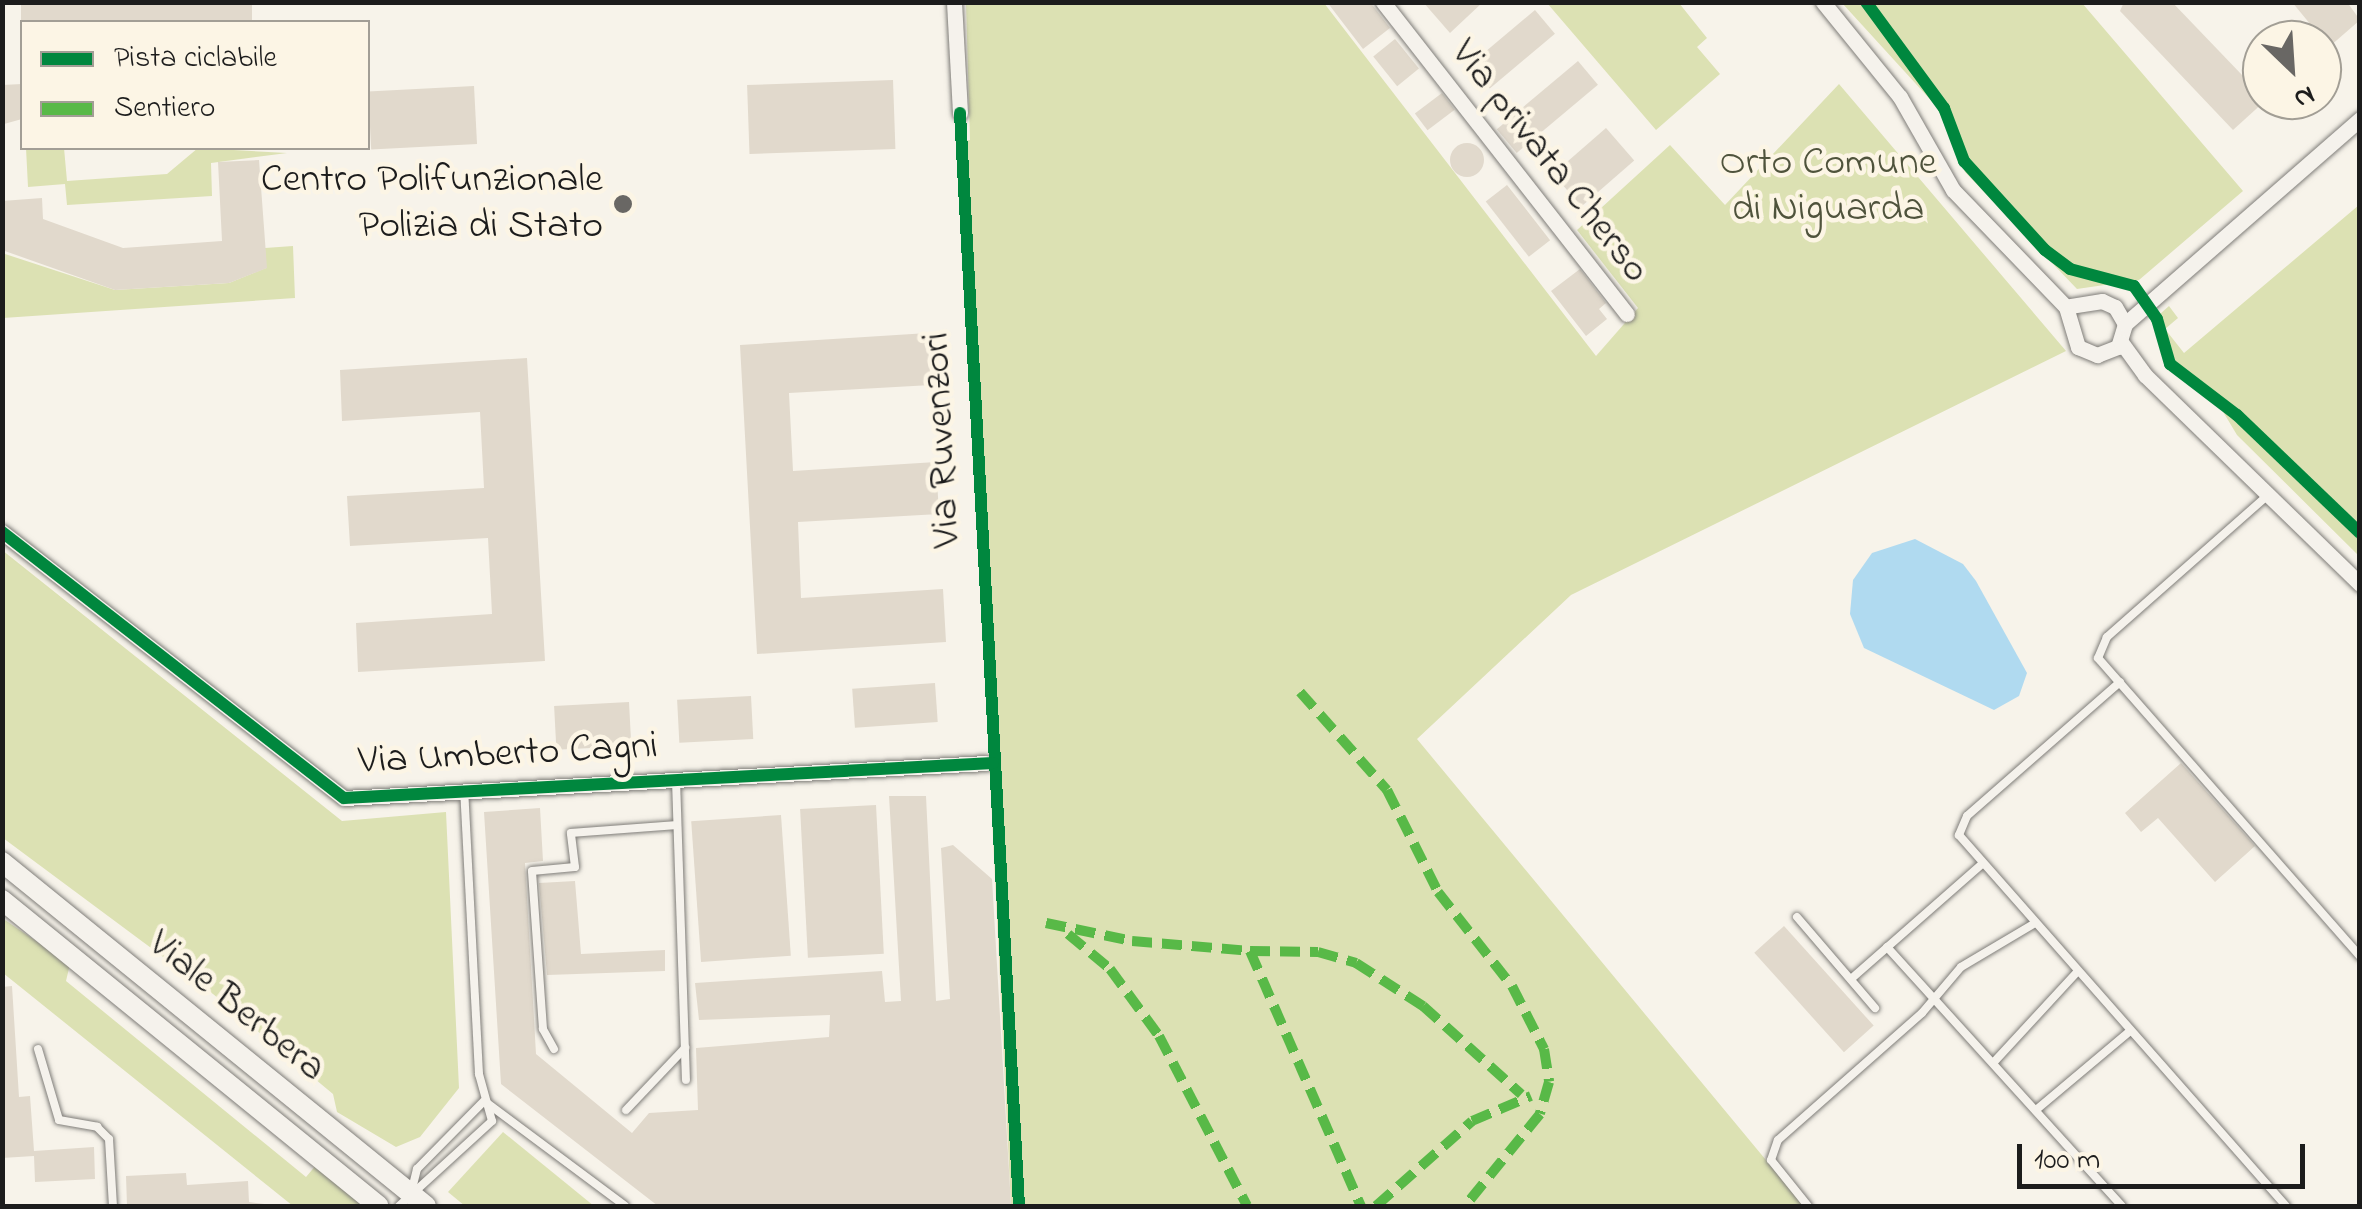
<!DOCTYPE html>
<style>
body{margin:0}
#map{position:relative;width:2362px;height:1209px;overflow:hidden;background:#f7f3ea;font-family:"Indie Flower",sans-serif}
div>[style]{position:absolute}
.green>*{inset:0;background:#dce1b3}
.water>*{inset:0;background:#b0daf0}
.building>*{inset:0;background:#e1d9cc;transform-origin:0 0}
.round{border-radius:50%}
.roads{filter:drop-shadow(0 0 2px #7f7d79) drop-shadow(0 0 2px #7f7d79)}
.lane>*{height:8px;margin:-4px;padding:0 4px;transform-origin:4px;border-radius:4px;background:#f5f2ec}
.street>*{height:15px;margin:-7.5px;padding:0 7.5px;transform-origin:7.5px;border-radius:7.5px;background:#f5f2ec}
.secondary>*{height:20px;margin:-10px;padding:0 10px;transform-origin:10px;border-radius:10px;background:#f5f2ec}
.quiet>*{height:10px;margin-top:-5px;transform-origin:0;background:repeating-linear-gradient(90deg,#58b947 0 20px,transparent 0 30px)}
.cycleway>*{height:12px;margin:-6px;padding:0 6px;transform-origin:6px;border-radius:6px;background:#00873e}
.dots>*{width:28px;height:28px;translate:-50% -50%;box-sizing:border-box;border:5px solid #fcf5e5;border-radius:50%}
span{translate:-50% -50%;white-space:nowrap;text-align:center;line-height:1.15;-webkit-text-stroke:9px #fcf5e5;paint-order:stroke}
.street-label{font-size:40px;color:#1c1c1c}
.park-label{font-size:40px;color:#4f533c}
.poi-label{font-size:40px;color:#1c1c1c}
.right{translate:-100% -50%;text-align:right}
.frame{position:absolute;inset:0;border:5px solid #1c1c1c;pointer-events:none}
.legend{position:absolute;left:20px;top:20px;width:350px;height:130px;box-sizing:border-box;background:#fcf5e5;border:2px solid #a29e95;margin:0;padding:12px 18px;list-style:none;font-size:30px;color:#1c1c1c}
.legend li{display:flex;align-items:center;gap:20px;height:50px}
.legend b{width:50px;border:2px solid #a29e95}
.north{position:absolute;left:2242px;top:20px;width:100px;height:100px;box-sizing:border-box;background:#fcf5e5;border:2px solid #a29e95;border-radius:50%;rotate:155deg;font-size:28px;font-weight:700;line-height:40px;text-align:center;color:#1c1c1c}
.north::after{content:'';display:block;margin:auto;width:35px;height:45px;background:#696764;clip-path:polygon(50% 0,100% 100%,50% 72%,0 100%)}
.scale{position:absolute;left:2017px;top:1144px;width:288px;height:45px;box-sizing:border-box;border:5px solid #1c1c1c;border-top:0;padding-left:12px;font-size:30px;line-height:35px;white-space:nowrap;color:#1c1c1c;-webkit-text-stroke:8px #fcf5e5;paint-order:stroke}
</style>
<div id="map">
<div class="green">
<div style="clip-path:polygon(966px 3px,1324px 3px,1596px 356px,1638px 308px,1577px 230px,1670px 145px,1725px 205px,1839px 84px,2066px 351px,1571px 595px,1417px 739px,1804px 1206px,1011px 1206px,959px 142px,970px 140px)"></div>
<div style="clip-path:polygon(1547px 3px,1679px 3px,1707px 38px,1697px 47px,1720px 74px,1656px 130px)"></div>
<div style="clip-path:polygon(1842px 3px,2082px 3px,2243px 191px,2139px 280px,2077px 289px,1965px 172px,1937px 107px)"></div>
<div style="clip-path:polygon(26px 148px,64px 148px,67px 181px,167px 174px,198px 148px,287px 153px,211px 163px,212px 196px,67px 205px,65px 184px,28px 187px)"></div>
<div style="clip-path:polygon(2359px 205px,2360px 555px,2359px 556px,2237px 435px,2207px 385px,2174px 362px,2160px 314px,2169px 306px,2178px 318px,2165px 329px,2184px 353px)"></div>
<div style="clip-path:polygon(293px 246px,295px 298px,3px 318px,2px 253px,115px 290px,229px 283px,266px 268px,265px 248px)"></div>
<div style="clip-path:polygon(2px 550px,342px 821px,446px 812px,459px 1088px,420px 1137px,396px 1147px,337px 1112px,333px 1094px,213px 994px,3px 838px)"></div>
<div style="clip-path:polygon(2px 918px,70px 964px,66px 981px,306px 1177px,317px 1164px,366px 1206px,293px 1206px,3px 973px)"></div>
<div style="clip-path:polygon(503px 1132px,594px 1206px,465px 1206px,448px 1192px)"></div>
</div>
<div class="water">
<div style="clip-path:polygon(1915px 539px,1963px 564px,1976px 581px,2027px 673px,2019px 696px,1994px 710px,1864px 648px,1850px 614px,1853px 580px,1872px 553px)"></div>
</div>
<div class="building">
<div style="left:21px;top:2px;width:231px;height:20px"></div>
<div style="clip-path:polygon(1327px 2px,1370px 2px,1390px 28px,1363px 49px)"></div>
<div style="clip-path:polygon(1423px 2px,1483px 2px,1450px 33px)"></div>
<div style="clip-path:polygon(2124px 2px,2172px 2px,2266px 100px,2233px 130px,2120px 11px)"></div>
<div style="clip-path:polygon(2292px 2px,2347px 2px,2360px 20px,2329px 47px)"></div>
<div style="left:1535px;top:10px;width:31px;height:85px;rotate:50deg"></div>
<div style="left:1395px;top:39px;width:38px;height:28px;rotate:51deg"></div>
<div style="left:1578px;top:61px;width:31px;height:106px;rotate:50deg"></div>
<div style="left:893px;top:80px;width:69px;height:146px;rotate:88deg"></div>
<div style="clip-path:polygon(22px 84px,22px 119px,4px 124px,2px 85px)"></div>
<div style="left:474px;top:86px;width:58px;height:106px;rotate:87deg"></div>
<div style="left:1442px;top:93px;width:21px;height:34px;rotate:53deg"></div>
<div style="left:1606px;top:128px;width:43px;height:70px;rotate:49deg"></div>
<div class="round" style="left:1450px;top:143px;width:34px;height:34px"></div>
<div style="clip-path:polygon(259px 160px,267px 268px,229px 283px,115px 290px,2px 250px,2px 201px,42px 198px,43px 219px,123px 248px,222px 241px,218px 162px)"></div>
<div style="left:1507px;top:185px;width:70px;height:27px;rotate:52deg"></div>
<div style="clip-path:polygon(1580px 269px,1606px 303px,1599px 309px,1607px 319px,1586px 336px,1551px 291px)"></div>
<div style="clip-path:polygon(928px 333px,931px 385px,789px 393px,793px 471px,936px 462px,939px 514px,798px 522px,801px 598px,943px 589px,946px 642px,757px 654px,740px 345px)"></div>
<div style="clip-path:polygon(527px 358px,545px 661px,358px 672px,356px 623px,492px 614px,488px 538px,350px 546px,347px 496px,484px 488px,480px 412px,342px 421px,340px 370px)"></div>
<div style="left:935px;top:683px;width:39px;height:83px;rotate:86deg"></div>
<div style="left:751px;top:696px;width:43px;height:74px;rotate:87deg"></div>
<div style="left:629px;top:702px;width:44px;height:75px;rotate:87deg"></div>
<div style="clip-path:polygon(2181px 763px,2255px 846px,2215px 882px,2158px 818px,2141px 832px,2125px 813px)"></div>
<div style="clip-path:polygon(889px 796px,926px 796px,936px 1001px,950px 999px,941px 848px,953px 845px,992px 879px,1011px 1205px,658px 1206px,501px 1084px,484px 812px,540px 808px,543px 861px,525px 863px,536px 1054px,632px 1133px,649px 1113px,698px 1110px,696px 1048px,829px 1037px,830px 1015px,699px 1020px,695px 983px,882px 971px,885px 1002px,901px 1001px)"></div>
<div style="left:876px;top:805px;width:149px;height:76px;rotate:87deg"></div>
<div style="left:781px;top:815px;width:141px;height:90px;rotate:86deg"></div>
<div style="clip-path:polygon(575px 881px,581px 954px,665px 950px,665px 971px,547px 975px,539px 883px)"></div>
<div style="left:1784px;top:926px;width:134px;height:40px;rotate:48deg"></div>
<div style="clip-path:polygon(12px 986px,19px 1097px,30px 1096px,34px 1151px,94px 1147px,95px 1179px,35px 1182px,34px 1156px,2px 1158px,2px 987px)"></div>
<div style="clip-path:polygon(186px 1173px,187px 1185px,248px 1181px,249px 1202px,281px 1206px,127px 1206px,126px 1176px)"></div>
</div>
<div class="roads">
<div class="lane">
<div style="left:2268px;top:495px;width:215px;rotate:138.6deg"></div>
<div style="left:2107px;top:637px;width:23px;rotate:113deg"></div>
<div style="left:2098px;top:658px;width:397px;rotate:48.7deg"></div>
<div style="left:2120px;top:682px;width:203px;rotate:138.8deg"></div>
<div style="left:1967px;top:816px;width:21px;rotate:113deg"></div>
<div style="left:1959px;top:835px;width:495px;rotate:48.6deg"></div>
<div style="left:676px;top:780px;width:300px;rotate:88.1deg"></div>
<div style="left:1797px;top:917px;width:120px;rotate:49.4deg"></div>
<div style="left:1887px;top:947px;width:350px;rotate:47.8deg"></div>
<div style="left:1851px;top:979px;width:174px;rotate:-41.3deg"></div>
<div style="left:38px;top:1049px;width:74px;rotate:73.5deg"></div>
<div style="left:59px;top:1120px;width:39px;rotate:10deg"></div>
<div style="left:97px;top:1127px;width:17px;rotate:45deg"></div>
<div style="left:109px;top:1139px;width:67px;rotate:86.6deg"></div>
<div style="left:554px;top:1049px;width:23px;rotate:-119deg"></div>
<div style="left:543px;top:1029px;width:158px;rotate:-94deg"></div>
<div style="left:532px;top:871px;width:43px;rotate:-5.3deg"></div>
<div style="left:575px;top:867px;width:34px;rotate:-97deg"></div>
<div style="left:571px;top:833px;width:106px;rotate:-4.3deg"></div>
<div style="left:1994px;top:1062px;width:122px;rotate:-47.3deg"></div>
<div style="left:487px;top:1103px;width:172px;rotate:36.7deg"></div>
<div style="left:626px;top:1110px;width:86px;rotate:-46.4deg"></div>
<div style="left:2036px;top:1110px;width:123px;rotate:-40deg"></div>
<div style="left:411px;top:1193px;width:25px;rotate:-76deg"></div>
<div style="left:417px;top:1169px;width:95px;rotate:-45.4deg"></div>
<div style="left:399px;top:1206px;width:126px;rotate:-42.4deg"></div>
<div style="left:492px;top:1121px;width:49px;rotate:-105.5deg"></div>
<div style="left:479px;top:1074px;width:282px;rotate:-93deg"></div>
<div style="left:1808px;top:1206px;width:59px;rotate:-128.8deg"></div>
<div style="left:1771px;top:1160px;width:21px;rotate:-71deg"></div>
<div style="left:1778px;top:1140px;width:192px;rotate:-41.4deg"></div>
<div style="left:1922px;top:1013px;width:60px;rotate:-49.7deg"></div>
<div style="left:1961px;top:967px;width:86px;rotate:-30.7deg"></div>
</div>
<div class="street">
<div style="left:954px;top:2px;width:111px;rotate:86.9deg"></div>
<div style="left:1383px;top:2px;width:396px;rotate:52deg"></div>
<div style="left:1823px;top:2px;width:122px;rotate:51deg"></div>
<div style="left:1900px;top:97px;width:107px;rotate:60.3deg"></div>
<div style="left:1953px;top:190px;width:163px;rotate:46deg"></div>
<div style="left:2066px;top:307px;width:42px;rotate:73.3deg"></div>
<div style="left:2078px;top:347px;width:21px;rotate:23deg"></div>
<div style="left:2097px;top:355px;width:22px;rotate:-21deg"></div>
<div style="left:2118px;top:347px;width:24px;rotate:-73deg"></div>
<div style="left:2125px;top:324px;width:20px;rotate:-120deg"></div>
<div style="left:2115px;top:307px;width:14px;rotate:-155deg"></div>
<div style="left:2102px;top:301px;width:36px;rotate:171deg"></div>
<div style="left:2125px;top:324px;width:312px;rotate:-41.1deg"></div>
<div style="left:2121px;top:342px;width:41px;rotate:54deg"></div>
<div style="left:2145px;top:375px;width:300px;rotate:44.2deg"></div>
<div style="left:2px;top:532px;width:433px;rotate:37.9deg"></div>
<div style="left:344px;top:798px;width:643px;rotate:-3.12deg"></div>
</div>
<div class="secondary">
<div style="left:2px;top:862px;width:546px;rotate:39.05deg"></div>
<div style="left:2px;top:900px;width:485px;rotate:39.1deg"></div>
</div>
</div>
<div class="quiet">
<div style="left:1300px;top:692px;width:131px;rotate:48.4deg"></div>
<div style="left:1387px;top:790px;width:114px;rotate:63.4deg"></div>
<div style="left:1438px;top:892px;width:120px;rotate:51.8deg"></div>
<div style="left:1512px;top:986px;width:71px;rotate:63.1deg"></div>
<div style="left:1544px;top:1049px;width:33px;rotate:81deg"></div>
<div style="left:1549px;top:1082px;width:33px;rotate:106deg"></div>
<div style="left:1540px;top:1114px;width:119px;rotate:129.2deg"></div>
<div style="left:1046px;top:923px;width:88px;rotate:11.8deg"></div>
<div style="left:1132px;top:941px;width:118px;rotate:4.8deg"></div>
<div style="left:1250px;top:951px;width:278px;rotate:66.5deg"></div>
<div style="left:1068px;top:934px;width:55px;rotate:39.8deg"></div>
<div style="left:1110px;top:969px;width:83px;rotate:53.8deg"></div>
<div style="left:1159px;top:1036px;width:191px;rotate:62.6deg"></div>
<div style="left:1250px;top:951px;width:68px;rotate:0.8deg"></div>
<div style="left:1318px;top:952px;width:40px;rotate:16deg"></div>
<div style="left:1356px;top:963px;width:80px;rotate:32.7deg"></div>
<div style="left:1423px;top:1006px;width:132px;rotate:41.9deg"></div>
<div style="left:1376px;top:1206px;width:128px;rotate:-41.5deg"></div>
<div style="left:1472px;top:1121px;width:64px;rotate:-23deg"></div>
</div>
<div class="cycleway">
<div style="left:1866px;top:2px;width:132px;rotate:53.7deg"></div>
<div style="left:1944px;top:108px;width:57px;rotate:69.3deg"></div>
<div style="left:1964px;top:161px;width:120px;rotate:47.7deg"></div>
<div style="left:2045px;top:250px;width:31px;rotate:37deg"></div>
<div style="left:2070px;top:269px;width:66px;rotate:14.9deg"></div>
<div style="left:2134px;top:286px;width:40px;rotate:55.1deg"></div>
<div style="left:2157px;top:319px;width:47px;rotate:73.9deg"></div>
<div style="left:2170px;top:364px;width:84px;rotate:37.3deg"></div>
<div style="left:2237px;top:415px;width:170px;rotate:43.8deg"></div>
<div style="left:960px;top:113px;width:1095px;rotate:86.91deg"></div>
<div style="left:2px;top:532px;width:433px;rotate:37.9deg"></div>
<div style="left:344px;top:798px;width:650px;rotate:-3.09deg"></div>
</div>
<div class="dots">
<div style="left:623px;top:204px;background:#696764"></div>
</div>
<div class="street-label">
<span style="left:1549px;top:162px;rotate:52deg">Via privata Cherso</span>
<span style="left:943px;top:440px;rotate:-93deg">Via Ruvenzori</span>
<span style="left:508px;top:755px;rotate:-3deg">Via Umberto Cagni</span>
<span style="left:236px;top:1007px;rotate:39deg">Viale Berbera</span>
</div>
<div class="park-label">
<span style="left:1828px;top:187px">Orto Comune<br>di Niguarda</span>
</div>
<div class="poi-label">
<span class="right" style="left:603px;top:204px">Centro Polifunzionale<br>Polizia di Stato</span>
</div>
<div class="frame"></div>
<ul class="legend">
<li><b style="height:12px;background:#00873e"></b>Pista ciclabile</li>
<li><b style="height:12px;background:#58b947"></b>Sentiero</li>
</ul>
<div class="north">N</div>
<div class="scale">100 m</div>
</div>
